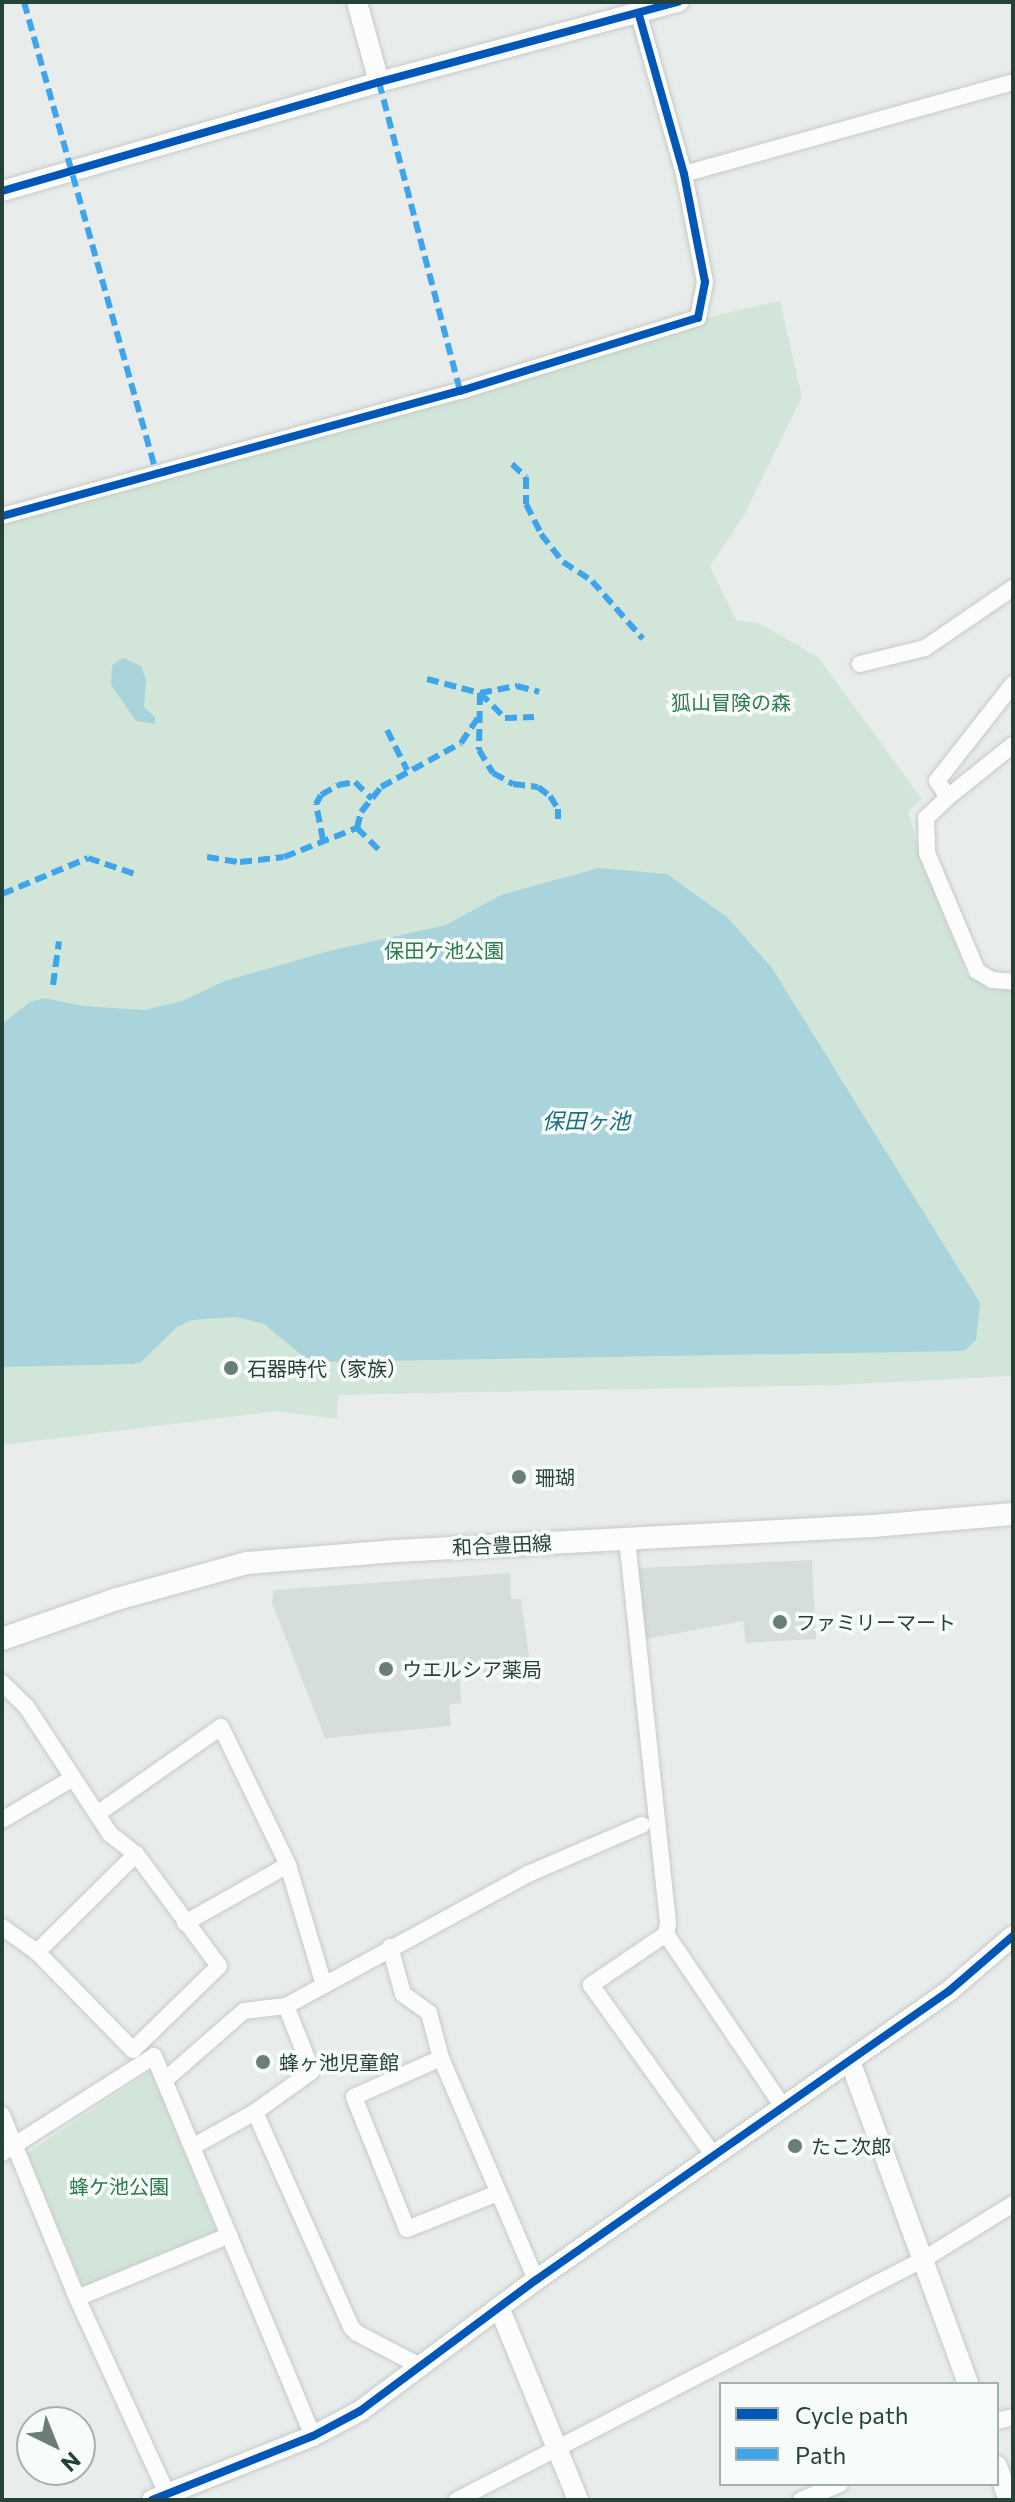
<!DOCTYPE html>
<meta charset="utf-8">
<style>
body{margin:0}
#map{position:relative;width:1015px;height:2502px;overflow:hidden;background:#e8edeb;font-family:Commissioner,"Noto Sans JP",sans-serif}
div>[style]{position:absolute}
.built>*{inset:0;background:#d6dedb}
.green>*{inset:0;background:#d1e6d8}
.water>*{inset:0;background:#a9d4db}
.roads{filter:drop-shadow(0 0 2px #c5cac8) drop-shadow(0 0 2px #c5cac8)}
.minor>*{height:16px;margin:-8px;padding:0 8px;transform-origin:8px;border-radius:8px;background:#fcfcfc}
.tertiary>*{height:20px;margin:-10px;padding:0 10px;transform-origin:10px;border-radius:10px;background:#fcfcfc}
.secondary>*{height:22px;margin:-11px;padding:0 11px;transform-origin:11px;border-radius:11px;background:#fcfcfc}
.quiet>*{height:6px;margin-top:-3px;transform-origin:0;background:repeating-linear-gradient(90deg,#3ea4ec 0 12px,transparent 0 18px)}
.cycleway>*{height:8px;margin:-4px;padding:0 4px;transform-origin:4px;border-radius:4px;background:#0057b8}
.dots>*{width:22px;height:22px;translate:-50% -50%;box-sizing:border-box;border:4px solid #f7fbf9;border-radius:50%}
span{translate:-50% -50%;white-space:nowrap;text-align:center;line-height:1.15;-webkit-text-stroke:7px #f7fbf9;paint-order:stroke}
.park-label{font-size:20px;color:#2d7a4b}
.poi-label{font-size:20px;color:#24423a}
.left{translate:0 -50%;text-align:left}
.street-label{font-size:20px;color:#24423a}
.water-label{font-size:22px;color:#1c6f80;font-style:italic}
.frame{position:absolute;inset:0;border:4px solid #24423a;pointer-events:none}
.legend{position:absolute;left:719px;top:2382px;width:280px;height:104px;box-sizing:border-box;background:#f7fbf9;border:2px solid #a3b1ad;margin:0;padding:10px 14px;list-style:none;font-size:24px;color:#24423a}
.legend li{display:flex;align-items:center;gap:16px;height:40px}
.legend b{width:40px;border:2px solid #a3b1ad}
.north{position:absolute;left:16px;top:2406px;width:80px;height:80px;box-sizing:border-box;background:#f7fbf9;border:2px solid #a3b1ad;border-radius:50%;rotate:137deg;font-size:22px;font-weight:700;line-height:32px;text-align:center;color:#24423a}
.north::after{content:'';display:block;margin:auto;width:28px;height:36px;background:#697e78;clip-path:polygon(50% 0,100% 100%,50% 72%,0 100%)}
</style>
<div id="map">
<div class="built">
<div style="clip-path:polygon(812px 1560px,816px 1639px,746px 1643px,743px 1621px,646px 1639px,637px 1568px)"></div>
<div style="clip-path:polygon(510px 1573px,511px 1599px,521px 1599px,531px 1669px,460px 1674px,461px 1703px,449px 1705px,451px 1726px,325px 1738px,272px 1603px,274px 1590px)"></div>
</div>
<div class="green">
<div style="clip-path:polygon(780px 301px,802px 397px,743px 517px,710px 566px,736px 620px,759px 623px,818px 657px,922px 799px,908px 811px,922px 861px,968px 976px,1013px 990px,1013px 1376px,838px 1385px,338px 1395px,337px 1419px,278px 1411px,2px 1445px,2px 524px,250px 455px,722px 314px)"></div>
<div style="clip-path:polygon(151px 2071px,217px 2233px,85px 2291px,27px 2153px)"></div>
</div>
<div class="water">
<div style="clip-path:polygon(123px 658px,141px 666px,146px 680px,144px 707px,155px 717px,155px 724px,136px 721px,111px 685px,112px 665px)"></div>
<div style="clip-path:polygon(599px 868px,667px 874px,727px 917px,772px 968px,980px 1303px,976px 1340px,964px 1351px,310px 1362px,264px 1324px,236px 1317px,192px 1320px,177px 1327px,141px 1362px,133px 1364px,2px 1367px,2px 1024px,30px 1002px,44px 998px,82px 1006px,144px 1010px,182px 1001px,225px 981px,329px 951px,446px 925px,501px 895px)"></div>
</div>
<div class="roads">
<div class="minor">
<div style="left:684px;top:174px;width:342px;rotate:-15.6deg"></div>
<div style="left:2px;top:516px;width:475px;rotate:-15.3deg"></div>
<div style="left:460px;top:391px;width:249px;rotate:-17.1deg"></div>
<div style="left:698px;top:318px;width:37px;rotate:-79deg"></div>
<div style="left:705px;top:282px;width:110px;rotate:-101deg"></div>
<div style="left:684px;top:174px;width:165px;rotate:-105.8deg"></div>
<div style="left:860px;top:664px;width:67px;rotate:-13.8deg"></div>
<div style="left:925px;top:648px;width:107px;rotate:-34.3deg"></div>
<div style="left:1013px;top:684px;width:123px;rotate:128.1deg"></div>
<div style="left:937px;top:781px;width:19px;rotate:55deg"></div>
<div style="left:948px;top:797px;width:30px;rotate:136deg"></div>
<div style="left:926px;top:818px;width:35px;rotate:88deg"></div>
<div style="left:927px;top:853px;width:128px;rotate:67deg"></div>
<div style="left:977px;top:971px;width:17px;rotate:31deg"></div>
<div style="left:992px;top:980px;width:21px;rotate:5deg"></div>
<div style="left:948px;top:797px;width:83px;rotate:-38.7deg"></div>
<div style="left:627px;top:1539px;width:387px;rotate:83.9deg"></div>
<div style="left:668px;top:1924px;width:10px;rotate:101deg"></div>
<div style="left:666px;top:1934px;width:209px;rotate:55.9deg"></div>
<div style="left:2px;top:1683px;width:33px;rotate:44deg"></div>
<div style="left:26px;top:1706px;width:153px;rotate:56.7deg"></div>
<div style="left:110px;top:1834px;width:33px;rotate:38deg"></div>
<div style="left:136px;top:1854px;width:139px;rotate:53.5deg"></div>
<div style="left:219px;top:1966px;width:120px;rotate:135.7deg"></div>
<div style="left:133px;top:2050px;width:137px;rotate:-134.4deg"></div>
<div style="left:37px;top:1952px;width:43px;rotate:-144.5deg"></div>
<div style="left:97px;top:1814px;width:151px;rotate:-35.1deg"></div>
<div style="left:221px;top:1727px;width:153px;rotate:64.1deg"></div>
<div style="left:288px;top:1865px;width:125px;rotate:73.3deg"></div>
<div style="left:2px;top:1820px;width:82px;rotate:-30.6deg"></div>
<div style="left:185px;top:1923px;width:118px;rotate:-29.4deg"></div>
<div style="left:666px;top:1934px;width:91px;rotate:145.8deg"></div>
<div style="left:591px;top:1985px;width:209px;rotate:54.3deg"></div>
<div style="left:390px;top:1947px;width:49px;rotate:74.5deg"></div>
<div style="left:403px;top:1994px;width:32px;rotate:36deg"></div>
<div style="left:429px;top:2013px;width:47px;rotate:75.1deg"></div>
<div style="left:441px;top:2058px;width:241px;rotate:66.8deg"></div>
<div style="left:37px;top:1952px;width:139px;rotate:-44.7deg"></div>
<div style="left:441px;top:2058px;width:95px;rotate:155.9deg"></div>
<div style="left:354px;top:2097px;width:142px;rotate:68.1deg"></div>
<div style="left:407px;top:2229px;width:98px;rotate:-21.6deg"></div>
<div style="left:166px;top:2079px;width:103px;rotate:-41.1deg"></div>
<div style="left:244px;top:2011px;width:42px;rotate:-6.8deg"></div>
<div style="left:286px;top:2006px;width:276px;rotate:-28.6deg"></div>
<div style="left:528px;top:1874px;width:124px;rotate:-23.3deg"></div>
<div style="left:255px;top:2112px;width:235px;rotate:65.9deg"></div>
<div style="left:351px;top:2327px;width:8px;rotate:45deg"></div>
<div style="left:357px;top:2333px;width:71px;rotate:27.6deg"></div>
<div style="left:2px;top:2115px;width:198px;rotate:67.7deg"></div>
<div style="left:77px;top:2298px;width:222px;rotate:65.3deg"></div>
<div style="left:194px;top:2146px;width:70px;rotate:-29.1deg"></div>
<div style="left:255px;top:2112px;width:70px;rotate:-35.7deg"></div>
<div style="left:312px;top:2071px;width:70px;rotate:-111.8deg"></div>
<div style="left:2px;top:2153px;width:180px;rotate:-32.5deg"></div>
<div style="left:154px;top:2056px;width:412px;rotate:67.3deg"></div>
<div style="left:77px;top:2298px;width:165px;rotate:-22.4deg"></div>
<div style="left:997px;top:2421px;width:16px;rotate:-14deg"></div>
<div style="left:457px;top:2500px;width:526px;rotate:-27.3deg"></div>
<div style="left:924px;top:2259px;width:105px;rotate:-31.7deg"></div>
<div style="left:801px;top:2500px;width:42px;rotate:-22.3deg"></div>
</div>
<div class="tertiary">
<div style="left:357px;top:2px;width:83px;rotate:74.6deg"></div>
<div style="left:2px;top:191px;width:392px;rotate:-16.1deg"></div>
<div style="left:379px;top:82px;width:310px;rotate:-15deg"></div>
<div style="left:850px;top:2061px;width:344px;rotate:69.9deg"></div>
<div style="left:499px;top:2307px;width:209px;rotate:67.7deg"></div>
<div style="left:997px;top:2466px;width:36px;rotate:71deg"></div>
<div style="left:152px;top:2500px;width:173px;rotate:-21.7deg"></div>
<div style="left:313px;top:2436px;width:53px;rotate:-28deg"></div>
<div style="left:360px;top:2411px;width:219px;rotate:-36.7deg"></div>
<div style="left:536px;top:2280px;width:504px;rotate:-34.98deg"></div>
<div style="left:949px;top:1991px;width:84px;rotate:-40.7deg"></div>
</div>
<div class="secondary">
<div style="left:2px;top:1639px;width:122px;rotate:-19.2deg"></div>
<div style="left:117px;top:1599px;width:135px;rotate:-15.5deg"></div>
<div style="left:247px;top:1563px;width:149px;rotate:-4.6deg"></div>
<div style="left:396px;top:1551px;width:477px;rotate:-3deg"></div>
<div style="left:872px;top:1526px;width:142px;rotate:-4.9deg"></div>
</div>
</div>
<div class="quiet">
<div style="left:24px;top:2px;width:490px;rotate:74.3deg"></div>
<div style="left:379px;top:82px;width:319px;rotate:75.3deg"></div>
<div style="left:512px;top:464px;width:19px;rotate:43deg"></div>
<div style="left:526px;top:477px;width:27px;rotate:90deg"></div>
<div style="left:526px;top:504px;width:34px;rotate:63deg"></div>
<div style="left:541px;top:534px;width:36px;rotate:52deg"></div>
<div style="left:563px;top:562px;width:35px;rotate:33deg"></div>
<div style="left:592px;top:581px;width:77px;rotate:48.7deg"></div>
<div style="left:427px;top:679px;width:55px;rotate:14.8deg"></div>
<div style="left:480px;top:693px;width:38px;rotate:-11deg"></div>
<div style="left:517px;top:686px;width:23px;rotate:15deg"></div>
<div style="left:480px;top:693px;width:57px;rotate:91deg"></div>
<div style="left:479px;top:750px;width:27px;rotate:59deg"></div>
<div style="left:493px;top:773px;width:23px;rotate:29deg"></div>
<div style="left:513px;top:784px;width:25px;rotate:7deg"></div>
<div style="left:538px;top:787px;width:15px;rotate:37deg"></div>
<div style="left:550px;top:796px;width:15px;rotate:58deg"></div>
<div style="left:558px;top:809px;width:10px;rotate:90deg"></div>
<div style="left:480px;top:693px;width:35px;rotate:45deg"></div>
<div style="left:505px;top:718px;width:29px;rotate:-2deg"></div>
<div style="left:387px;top:730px;width:45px;rotate:63.4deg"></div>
<div style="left:357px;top:828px;width:35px;rotate:45deg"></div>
<div style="left:323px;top:840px;width:37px;rotate:-101deg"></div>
<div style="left:316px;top:804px;width:10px;rotate:-61deg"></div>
<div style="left:321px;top:795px;width:20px;rotate:-30deg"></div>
<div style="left:338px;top:785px;width:17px;rotate:-10deg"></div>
<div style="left:355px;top:782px;width:24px;rotate:45deg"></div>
<div style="left:207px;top:857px;width:33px;rotate:9deg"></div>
<div style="left:240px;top:862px;width:44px;rotate:-6.5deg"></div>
<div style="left:284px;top:857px;width:79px;rotate:-21.7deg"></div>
<div style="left:357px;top:828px;width:16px;rotate:-76deg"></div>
<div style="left:361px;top:812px;width:32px;rotate:-51deg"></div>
<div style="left:381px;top:787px;width:91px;rotate:-28.8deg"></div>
<div style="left:461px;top:743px;width:30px;rotate:-56deg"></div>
<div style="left:2px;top:894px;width:93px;rotate:-22.7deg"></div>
<div style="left:88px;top:858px;width:53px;rotate:18.8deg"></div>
<div style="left:53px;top:985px;width:44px;rotate:-82.2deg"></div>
</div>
<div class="cycleway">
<div style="left:2px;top:191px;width:392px;rotate:-16.1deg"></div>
<div style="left:379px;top:82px;width:310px;rotate:-15deg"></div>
<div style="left:2px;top:516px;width:475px;rotate:-15.3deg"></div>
<div style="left:460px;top:391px;width:249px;rotate:-17.1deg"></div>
<div style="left:698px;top:318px;width:37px;rotate:-79deg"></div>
<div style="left:705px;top:282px;width:110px;rotate:-101deg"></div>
<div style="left:684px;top:174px;width:165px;rotate:-105.8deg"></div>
<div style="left:152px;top:2500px;width:173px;rotate:-21.7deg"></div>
<div style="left:313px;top:2436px;width:53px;rotate:-28deg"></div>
<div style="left:360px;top:2411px;width:219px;rotate:-36.7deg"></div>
<div style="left:536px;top:2280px;width:504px;rotate:-34.98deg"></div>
<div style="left:949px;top:1991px;width:84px;rotate:-40.7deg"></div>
</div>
<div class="dots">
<div style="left:231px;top:1368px;background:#697e78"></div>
<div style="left:519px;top:1477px;background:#697e78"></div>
<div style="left:780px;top:1622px;background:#697e78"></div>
<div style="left:386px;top:1669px;background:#697e78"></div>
<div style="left:263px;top:2062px;background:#697e78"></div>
<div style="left:795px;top:2146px;background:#697e78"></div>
</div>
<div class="park-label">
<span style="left:731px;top:702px">狐山冒険の森</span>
<span style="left:444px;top:950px">保田ケ池公園</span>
<span style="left:119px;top:2186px">蜂ケ池公園</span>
</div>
<div class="poi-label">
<span class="left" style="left:247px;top:1368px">石器時代（家族）</span>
<span class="left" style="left:535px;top:1477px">珊瑚</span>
<span class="left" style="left:796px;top:1622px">ファミリーマート</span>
<span class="left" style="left:402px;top:1669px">ウエルシア薬局</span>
<span class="left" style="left:279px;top:2062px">蜂ヶ池児童館</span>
<span class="left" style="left:811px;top:2146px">たこ次郎</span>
</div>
<div class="street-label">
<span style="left:502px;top:1545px;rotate:-3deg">和合豊田線</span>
</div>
<div class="water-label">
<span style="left:586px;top:1121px">保田ヶ池</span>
</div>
<div class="frame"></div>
<ul class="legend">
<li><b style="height:10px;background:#0057b8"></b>Cycle path</li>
<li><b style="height:10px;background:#3ea4ec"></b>Path</li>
</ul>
<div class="north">N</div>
</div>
